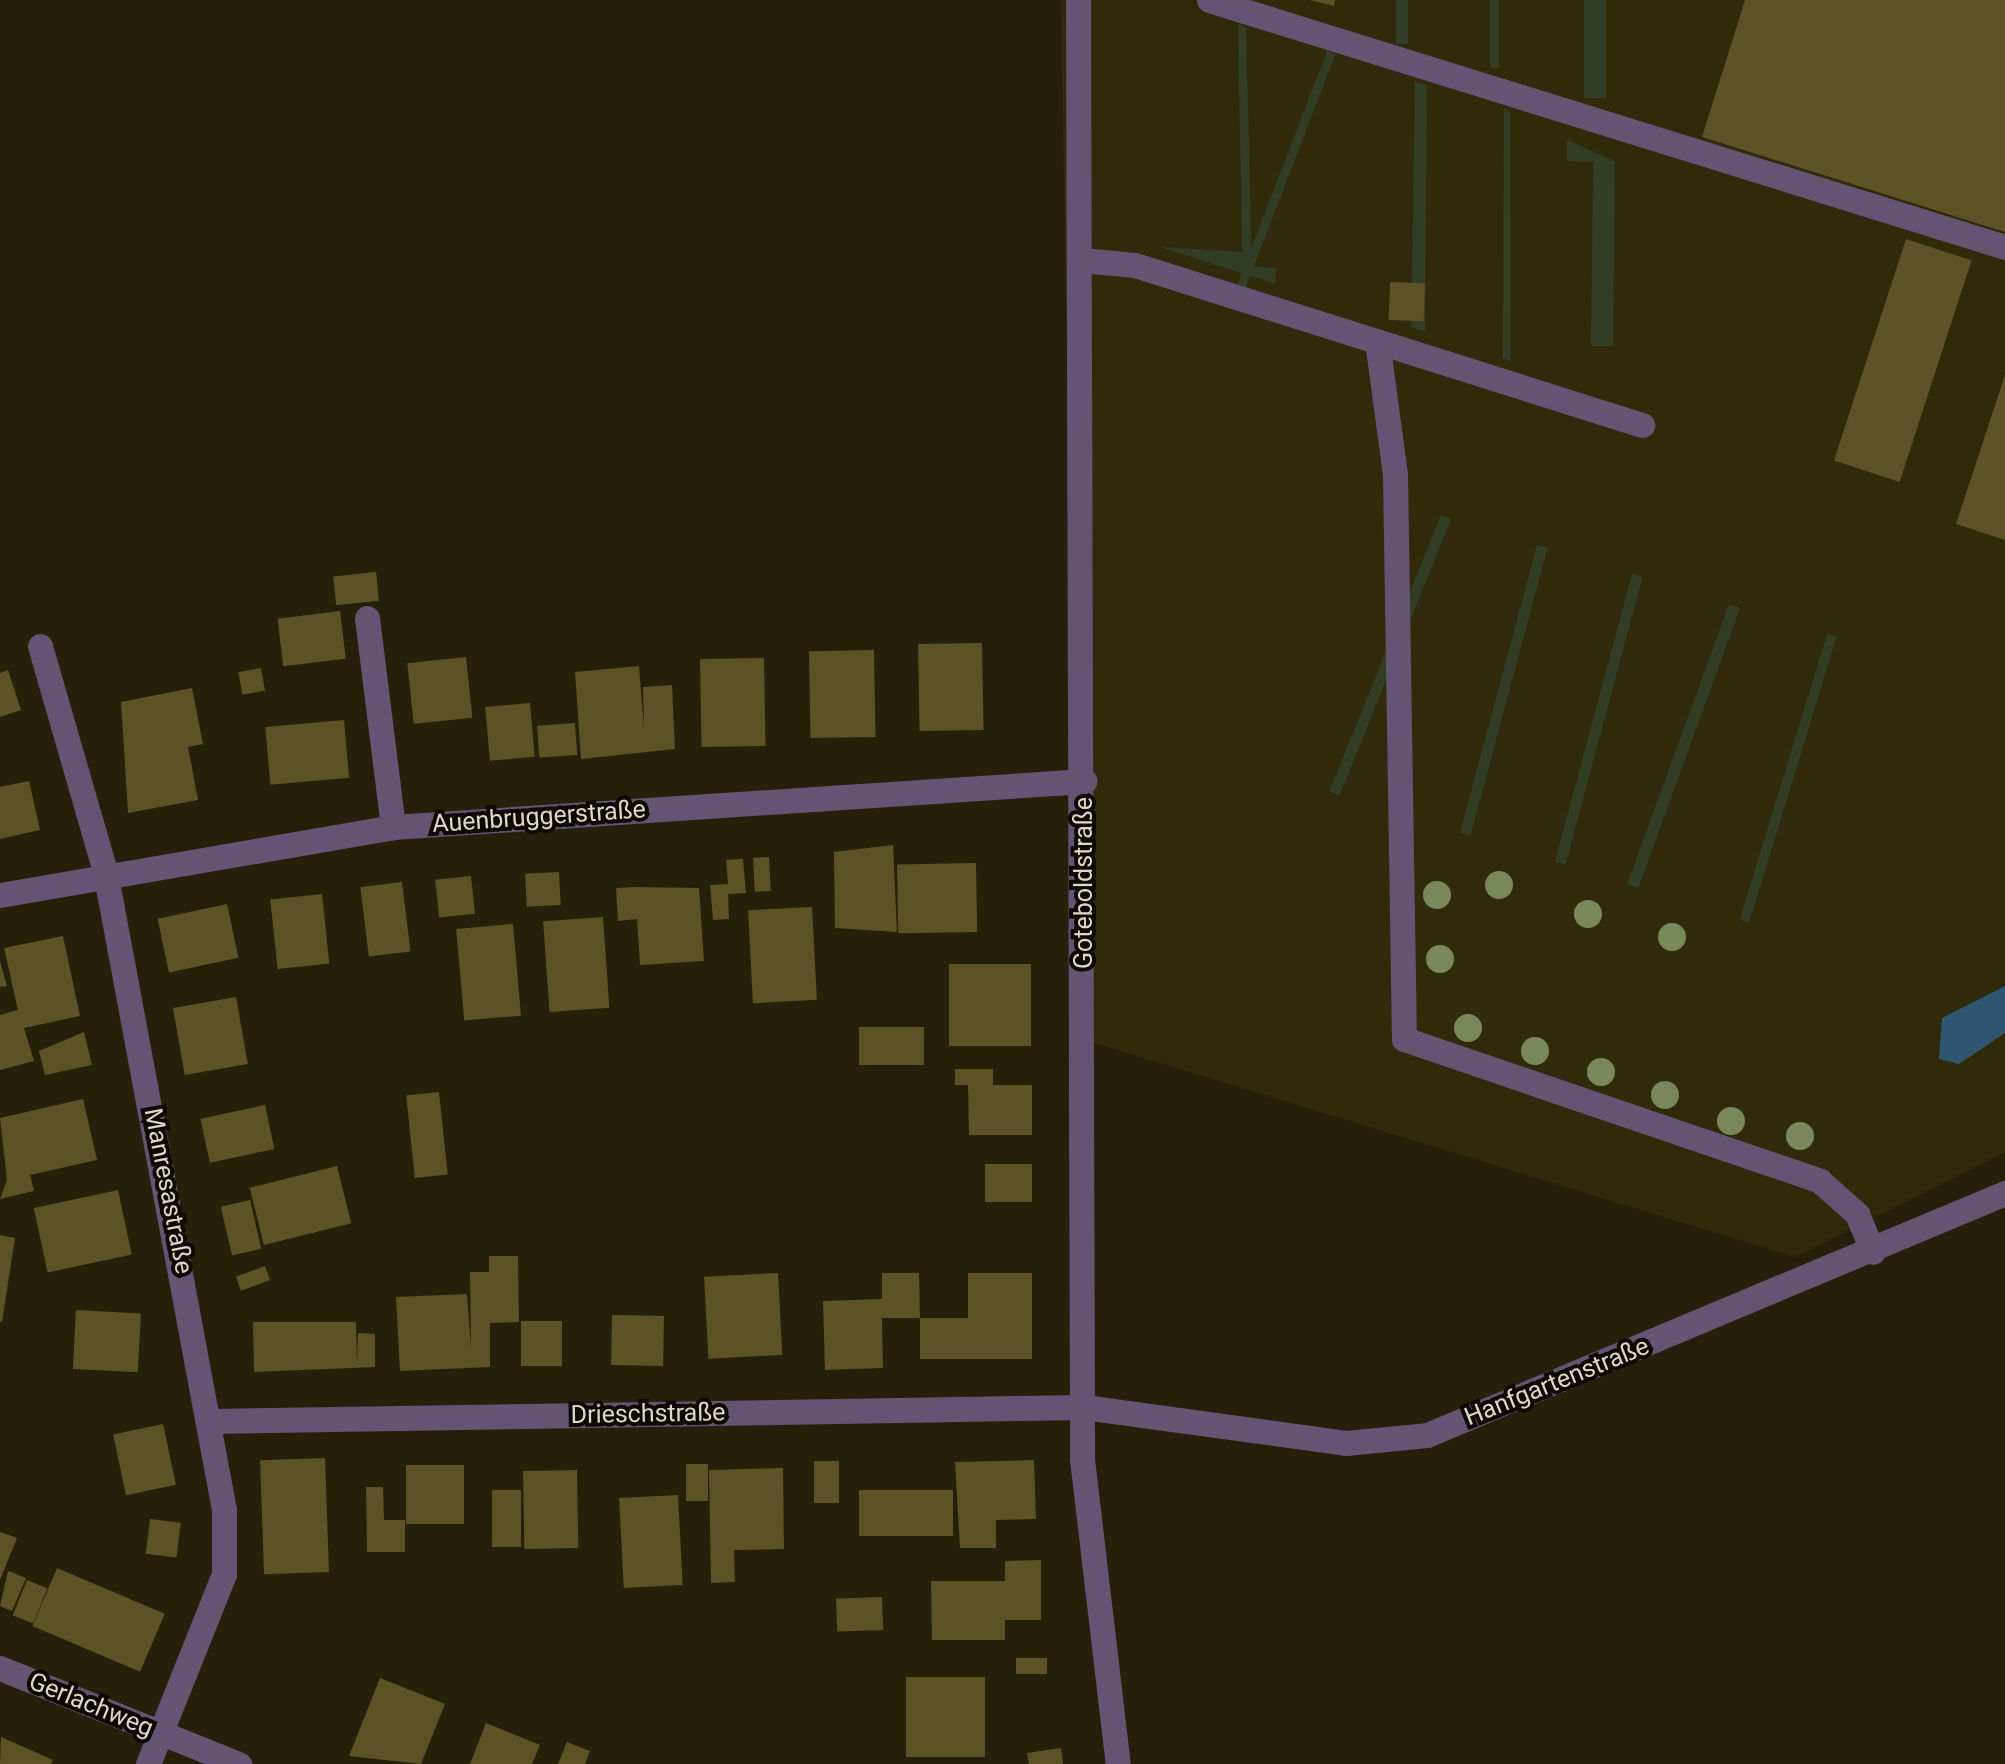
<!DOCTYPE html>
<meta charset="utf-8">
<style>
body{margin:0}
#map{position:relative;width:2005px;height:1764px;overflow:hidden;background:#252009;font-family:Roboto,sans-serif}
div>[style]{position:absolute}
.built>*{inset:0;background:#30290a}
.green>*{inset:0;background:#323d25;transform-origin:0 0}
.water>*{inset:0;background:#2e5671}
.building>*{inset:0;background:#5d5226;transform-origin:0 0}
.minor>*{height:25px;margin:-12.5px;padding:0 12.5px;transform-origin:12.5px;border-radius:12.5px;background:#655374}
.trees>*{width:28px;height:28px;margin:-14px;border-radius:50%;background:#79885a}
span{translate:-50% -50%;white-space:nowrap;text-align:center;line-height:1.15;-webkit-text-stroke:8px #0c0a03;paint-order:stroke}
.street-label{font-size:25px;color:#dcd9cb}
</style>
<div id="map">
<div class="built">
<div style="clip-path:polygon(1061px 0,2005px 0,2005px 1152px,1795px 1257px,1078px 1038px)"></div>
</div>
<div class="green">
<div style="left:1396px;top:0;width:12px;height:44px"></div>
<div style="left:1490px;top:0;width:9px;height:68px"></div>
<div style="left:1584px;top:0;width:22px;height:98px"></div>
<div style="clip-path:polygon(1238px 24px,1246px 27px,1252px 266px,1276px 268px,1275px 284px,1160px 247px,1242px 252px)"></div>
<div style="left:1327px;top:51px;width:9px;height:250px;rotate:21deg"></div>
<div style="clip-path:polygon(1415px 82px,1427px 85px,1425px 332px,1411px 327px)"></div>
<div style="clip-path:polygon(1504px 109px,1510px 112px,1511px 361px,1503px 358px)"></div>
<div style="clip-path:polygon(1567px 140px,1615px 161px,1613px 346px,1591px 346px,1593px 162px,1567px 161px)"></div>
<div style="left:1441px;top:515px;width:11px;height:298px;rotate:22deg"></div>
<div style="left:1537px;top:545px;width:11px;height:298px;rotate:15deg"></div>
<div style="left:1632px;top:574px;width:11px;height:298px;rotate:15deg"></div>
<div style="left:1729px;top:604px;width:12px;height:298px;rotate:20deg"></div>
<div style="left:1827px;top:634px;width:10px;height:299px;rotate:17deg"></div>
</div>
<div class="water">
<div style="clip-path:polygon(2005px 986px,2005px 1033px,1959px 1064px,1939px 1059px,1942px 1018px)"></div>
</div>
<div class="building">
<div style="clip-path:polygon(1310px 0,1335px 0,1334px 6px)"></div>
<div style="clip-path:polygon(1745px 0,2005px 0,2005px 232px,1702px 137px)"></div>
<div style="left:1906px;top:239px;width:69px;height:233px;rotate:18deg"></div>
<div style="left:1390px;top:282px;width:35px;height:38px;rotate:2deg"></div>
<div style="clip-path:polygon(2005px 375px,2005px 540px,1956px 524px)"></div>
<div style="left:376px;top:572px;width:29px;height:43px;rotate:84deg"></div>
<div style="left:340px;top:611px;width:48px;height:63px;rotate:83deg"></div>
<div style="left:982px;top:643px;width:87px;height:64px;rotate:89deg"></div>
<div style="left:874px;top:650px;width:87px;height:65px;rotate:89deg"></div>
<div style="left:466px;top:657px;width:61px;height:59px;rotate:84deg"></div>
<div style="left:764px;top:658px;width:88px;height:64px;rotate:89deg"></div>
<div style="clip-path:polygon(639px 666px,644px 729px,643px 687px,672px 685px,675px 749px,581px 759px,575px 672px)"></div>
<div style="left:261px;top:668px;width:23px;height:23px;rotate:80deg"></div>
<div style="clip-path:polygon(8px 670px,21px 710px,0 717px,0 673px)"></div>
<div style="clip-path:polygon(192px 688px,203px 744px,188px 747px,198px 800px,128px 813px,121px 702px)"></div>
<div style="left:530px;top:703px;width:54px;height:45px;rotate:85deg"></div>
<div style="left:344px;top:720px;width:58px;height:79px;rotate:85deg"></div>
<div style="left:575px;top:723px;width:32px;height:38px;rotate:86deg"></div>
<div style="clip-path:polygon(29px 781px,40px 830px,0 839px,0 787px)"></div>
<div style="clip-path:polygon(893px 845px,897px 932px,835px 928px,834px 852px)"></div>
<div style="left:769px;top:857px;width:34px;height:16px;rotate:87deg"></div>
<div style="clip-path:polygon(743px 859px,746px 893px,728px 894px,729px 919px,713px 920px,710px 885px,728px 884px,726px 860px)"></div>
<div style="left:976px;top:863px;width:69px;height:79px;rotate:89deg"></div>
<div style="left:559px;top:872px;width:33px;height:34px;rotate:87deg"></div>
<div style="left:471px;top:876px;width:38px;height:36px;rotate:84deg"></div>
<div style="left:402px;top:882px;width:70px;height:42px;rotate:83deg"></div>
<div style="clip-path:polygon(634px 887px,699px 888px,704px 961px,640px 965px,637px 919px,618px 921px,616px 888px)"></div>
<div style="left:322px;top:894px;width:70px;height:52px;rotate:84deg"></div>
<div style="left:227px;top:904px;width:55px;height:71px;rotate:78deg"></div>
<div style="left:812px;top:907px;width:93px;height:64px;rotate:87deg"></div>
<div style="left:603px;top:917px;width:91px;height:60px;rotate:86deg"></div>
<div style="left:513px;top:924px;width:92px;height:57px;rotate:85deg"></div>
<div style="clip-path:polygon(63px 936px,80px 1016px,24px 1028px,34px 1061px,0 1070px,0 1015px,18px 1010px,4px 948px)"></div>
<div style="clip-path:polygon(0 961px,7px 986px,0 987px)"></div>
<div style="left:949px;top:964px;width:82px;height:82px"></div>
<div style="left:236px;top:997px;width:68px;height:64px;rotate:80deg"></div>
<div style="left:924px;top:1027px;width:38px;height:65px;rotate:90deg"></div>
<div style="clip-path:polygon(84px 1032px,92px 1065px,45px 1075px,39px 1051px)"></div>
<div style="clip-path:polygon(955px 1069px,993px 1069px,993px 1085px,1032px 1085px,1032px 1135px,969px 1135px,968px 1085px,955px 1085px)"></div>
<div style="left:439px;top:1092px;width:83px;height:33px;rotate:84deg"></div>
<div style="clip-path:polygon(83px 1099px,97px 1160px,30px 1175px,34px 1191px,0 1199px,7px 1180px,0 1118px)"></div>
<div style="left:265px;top:1105px;width:45px;height:66px;rotate:78deg"></div>
<div style="left:985px;top:1164px;width:47px;height:38px"></div>
<div style="left:337px;top:1166px;width:59px;height:90px;rotate:76deg"></div>
<div style="left:118px;top:1190px;width:66px;height:86px;rotate:78deg"></div>
<div style="left:250px;top:1200px;width:50px;height:30px;rotate:77deg"></div>
<div style="clip-path:polygon(0 1235px,15px 1238px,2px 1322px,0 1322px)"></div>
<div style="clip-path:polygon(489px 1256px,518px 1256px,519px 1322px,490px 1323px,490px 1367px,400px 1371px,396px 1297px,467px 1294px,471px 1348px,470px 1272px,489px 1272px)"></div>
<div style="left:265px;top:1266px;width:15px;height:31px;rotate:70deg"></div>
<div style="left:778px;top:1273px;width:82px;height:74px;rotate:87deg"></div>
<div style="clip-path:polygon(882px 1273px,919px 1273px,920px 1318px,882px 1318px,883px 1368px,825px 1370px,823px 1301px,882px 1299px)"></div>
<div style="clip-path:polygon(968px 1273px,1032px 1273px,1032px 1359px,920px 1359px,920px 1318px,968px 1318px)"></div>
<div style="left:76px;top:1310px;width:65px;height:59px;rotate:3deg"></div>
<div style="left:612px;top:1315px;width:52px;height:50px;rotate:1deg"></div>
<div style="left:521px;top:1321px;width:41px;height:45px"></div>
<div style="clip-path:polygon(253px 1322px,356px 1322px,357px 1363px,358px 1333px,375px 1334px,375px 1367px,254px 1372px)"></div>
<div style="left:163px;top:1424px;width:62px;height:51px;rotate:78deg"></div>
<div style="left:325px;top:1458px;width:114px;height:65px;rotate:88deg"></div>
<div style="clip-path:polygon(1034px 1460px,1036px 1519px,996px 1520px,996px 1548px,960px 1548px,955px 1462px)"></div>
<div style="left:814px;top:1461px;width:25px;height:42px"></div>
<div style="left:686px;top:1464px;width:22px;height:37px"></div>
<div style="left:464px;top:1465px;width:59px;height:58px;rotate:90deg"></div>
<div style="clip-path:polygon(783px 1468px,784px 1549px,734px 1550px,735px 1582px,711px 1583px,709px 1470px)"></div>
<div style="left:577px;top:1470px;width:78px;height:54px;rotate:89deg"></div>
<div style="clip-path:polygon(366px 1487px,383px 1487px,384px 1520px,405px 1520px,405px 1552px,367px 1552px)"></div>
<div style="left:492px;top:1490px;width:29px;height:57px"></div>
<div style="left:859px;top:1490px;width:94px;height:46px"></div>
<div style="left:678px;top:1495px;width:90px;height:59px;rotate:87deg"></div>
<div style="left:150px;top:1519px;width:31px;height:35px;rotate:7deg"></div>
<div style="clip-path:polygon(0 1532px,17px 1538px,0 1580px)"></div>
<div style="clip-path:polygon(1041px 1560px,1041px 1620px,1005px 1620px,1005px 1640px,932px 1640px,931px 1581px,1005px 1581px,1005px 1561px)"></div>
<div style="left:57px;top:1568px;width:117px;height:63px;rotate:23deg"></div>
<div style="clip-path:polygon(8px 1571px,26px 1578px,12px 1611px,0 1606px)"></div>
<div style="left:27px;top:1580px;width:22px;height:38px;rotate:22deg"></div>
<div style="left:882px;top:1597px;width:33px;height:46px;rotate:88deg"></div>
<div style="left:1016px;top:1658px;width:31px;height:16px"></div>
<div style="left:906px;top:1677px;width:79px;height:80px"></div>
<div style="clip-path:polygon(380px 1678px,445px 1704px,421px 1764px,349px 1756px)"></div>
<div style="clip-path:polygon(486px 1723px,540px 1745px,532px 1764px,470px 1764px)"></div>
<div style="clip-path:polygon(1px 1737px,53px 1760px,51px 1764px,0 1764px)"></div>
<div style="clip-path:polygon(567px 1742px,590px 1751px,585px 1764px,558px 1764px)"></div>
<div style="clip-path:polygon(1061px 1748px,1063px 1764px,1029px 1764px,1027px 1753px)"></div>
</div>
<div class="minor">
<div style="left:1078px;top:0;width:1459px;rotate:89.84deg"></div>
<div style="left:1082px;top:1459px;width:307px;rotate:83.3deg"></div>
<div style="left:1209px;top:0;width:833px;rotate:17.24deg"></div>
<div style="left:1081px;top:260px;width:54px;rotate:5.3deg"></div>
<div style="left:1135px;top:265px;width:532px;rotate:17.51deg"></div>
<div style="left:1377px;top:341px;width:135px;rotate:82.3deg"></div>
<div style="left:1395px;top:475px;width:564px;rotate:89.09deg"></div>
<div style="left:1404px;top:1039px;width:440px;rotate:18.8deg"></div>
<div style="left:1820px;top:1181px;width:50px;rotate:41.7deg"></div>
<div style="left:1857px;top:1214px;width:41px;rotate:67.2deg"></div>
<div style="left:367px;top:618px;width:211px;rotate:82.9deg"></div>
<div style="left:40px;top:646px;width:234px;rotate:73.9deg"></div>
<div style="left:105px;top:871px;width:650px;rotate:79.45deg"></div>
<div style="left:224px;top:1510px;width:64px;rotate:90deg"></div>
<div style="left:224px;top:1574px;width:205px;rotate:111.8deg"></div>
<div style="left:0;top:895px;width:399px;rotate:-9.8deg"></div>
<div style="left:393px;top:827px;width:693px;rotate:-3.81deg"></div>
<div style="left:213px;top:1421px;width:871px;rotate:-0.92deg"></div>
<div style="left:1084px;top:1407px;width:264px;rotate:7.8deg"></div>
<div style="left:1346px;top:1443px;width:81px;rotate:-5.6deg"></div>
<div style="left:1427px;top:1435px;width:627px;rotate:-22.72deg"></div>
<div style="left:0;top:1668px;width:258px;rotate:21.9deg"></div>
</div>
<div class="trees">
<div style="left:1499px;top:885px"></div>
<div style="left:1437px;top:895px"></div>
<div style="left:1588px;top:914px"></div>
<div style="left:1672px;top:937px"></div>
<div style="left:1440px;top:959px"></div>
<div style="left:1468px;top:1028px"></div>
<div style="left:1535px;top:1051px"></div>
<div style="left:1601px;top:1072px"></div>
<div style="left:1665px;top:1095px"></div>
<div style="left:1731px;top:1121px"></div>
<div style="left:1800px;top:1136px"></div>
</div>
<div class="street-label">
<span style="left:539px;top:817px;rotate:-4deg">Auenbruggerstraße</span>
<span style="left:1084px;top:883px;rotate:-90deg">Goteboldstraße</span>
<span style="left:168px;top:1191px;rotate:79deg">Manresastraße</span>
<span style="left:1557px;top:1382px;rotate:-22deg">Hanfgartenstraße</span>
<span style="left:648px;top:1414px;rotate:-1deg">Drieschstraße</span>
<span style="left:91px;top:1705px;rotate:22deg">Gerlachweg</span>
</div>
</div>
